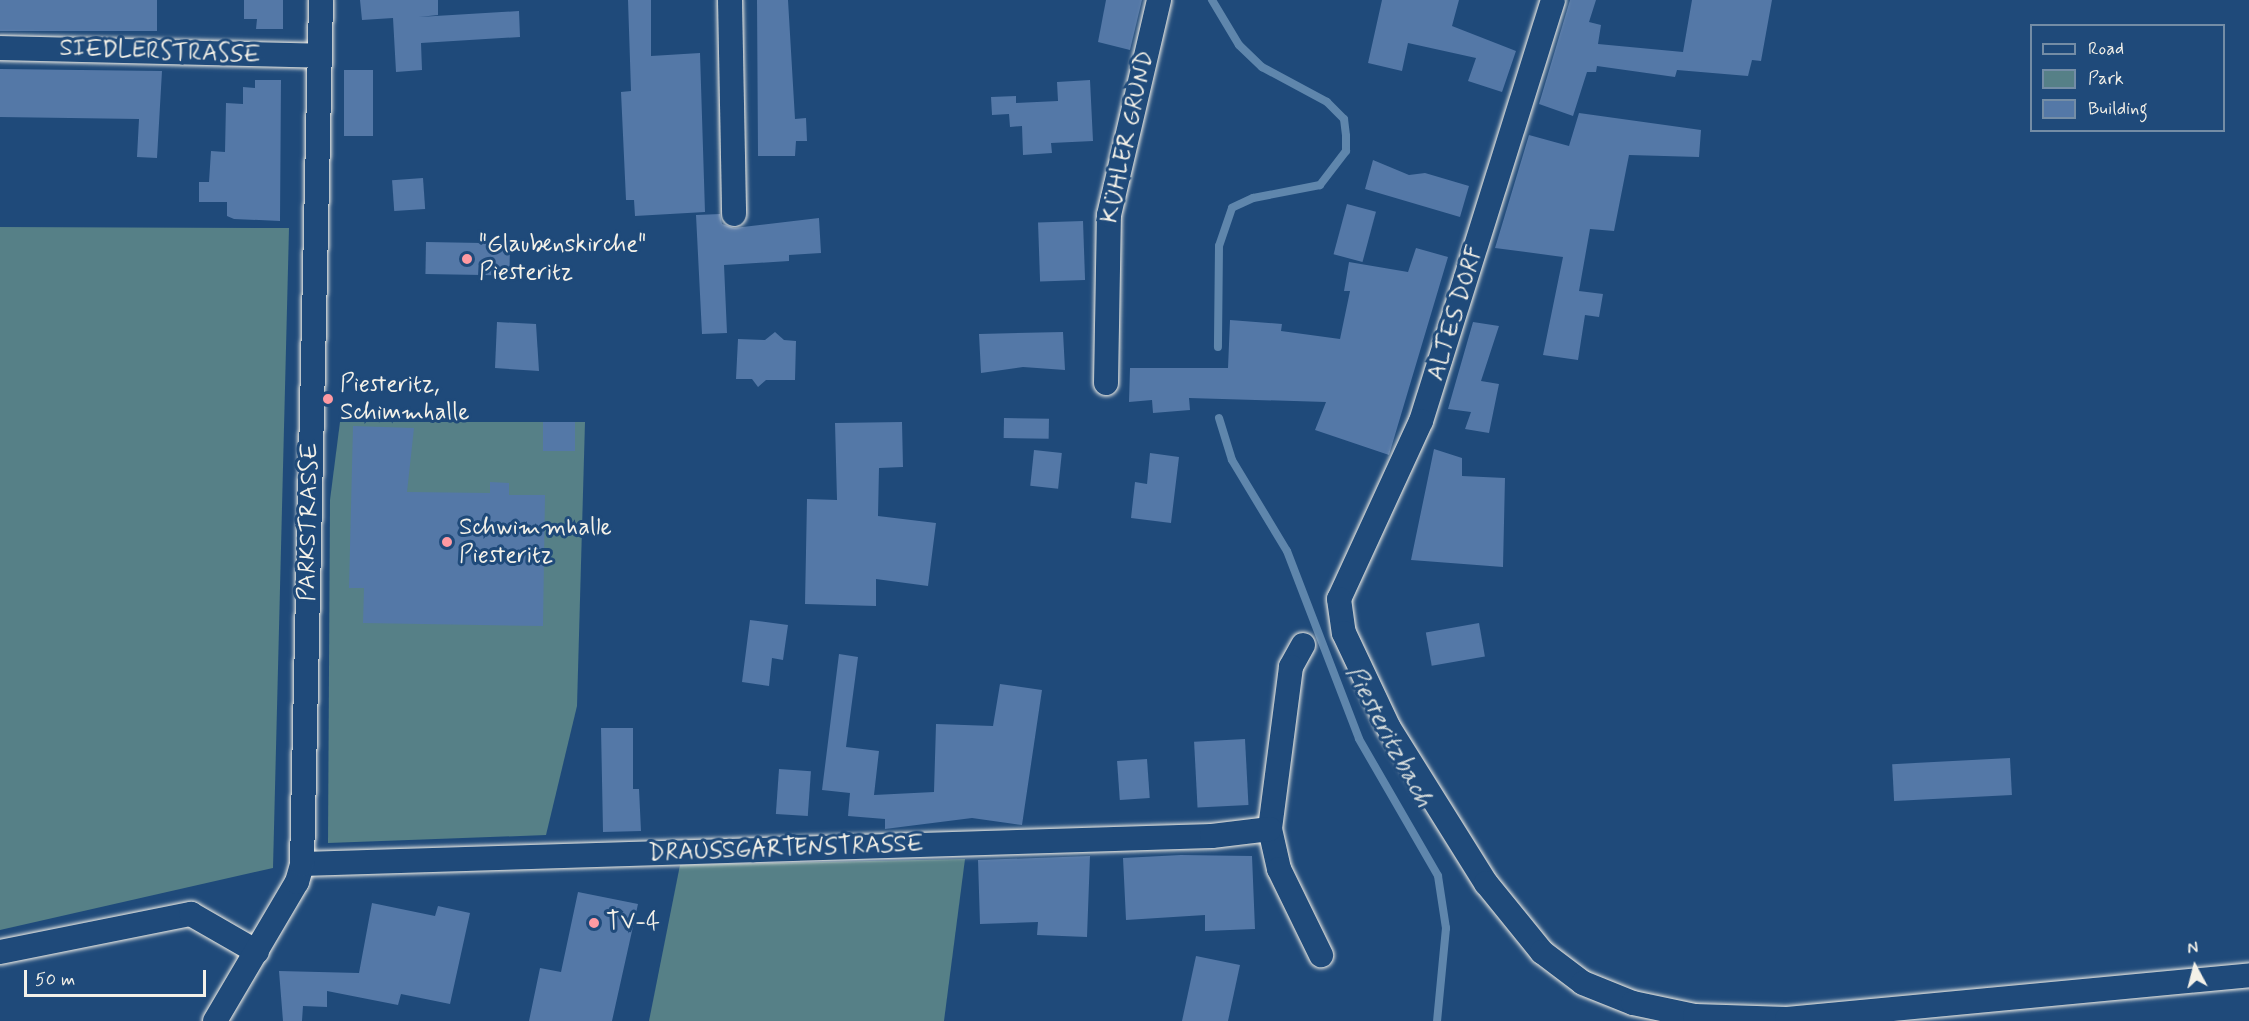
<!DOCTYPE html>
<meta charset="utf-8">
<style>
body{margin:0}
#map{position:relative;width:2249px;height:1021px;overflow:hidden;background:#1f4a7a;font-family:Mynerve,sans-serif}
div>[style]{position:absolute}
.green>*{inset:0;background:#568087}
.stream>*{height:8px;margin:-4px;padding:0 4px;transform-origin:4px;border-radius:4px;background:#5f86ac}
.building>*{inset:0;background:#5478a7;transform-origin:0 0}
.roads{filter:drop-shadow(0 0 2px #f4f1e8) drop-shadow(0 0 2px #f4f1e8)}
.minor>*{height:24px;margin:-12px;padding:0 12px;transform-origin:12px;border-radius:12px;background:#1f4a7a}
.dots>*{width:16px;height:16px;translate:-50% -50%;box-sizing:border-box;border:3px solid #1f4a7a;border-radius:50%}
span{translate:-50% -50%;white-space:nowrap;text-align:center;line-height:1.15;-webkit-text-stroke:6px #1f4a7a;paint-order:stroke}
.street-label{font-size:24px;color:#f4f1e8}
.poi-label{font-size:24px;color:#f4f1e8}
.left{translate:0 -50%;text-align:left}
.water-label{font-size:26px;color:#d6dcdc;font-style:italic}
.legend{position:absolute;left:2030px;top:24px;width:195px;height:108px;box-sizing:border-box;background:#1f4a7a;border:2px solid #748da6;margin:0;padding:8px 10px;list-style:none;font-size:18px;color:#f4f1e8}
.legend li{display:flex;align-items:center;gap:12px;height:30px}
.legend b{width:30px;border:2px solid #748da6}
.north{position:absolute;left:2165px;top:937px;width:60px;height:60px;-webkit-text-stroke:4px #1f4a7a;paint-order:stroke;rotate:353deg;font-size:16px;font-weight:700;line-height:24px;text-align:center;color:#f4f1e8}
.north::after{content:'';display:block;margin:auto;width:21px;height:27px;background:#f4f1e8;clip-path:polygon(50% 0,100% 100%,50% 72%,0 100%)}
.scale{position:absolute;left:24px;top:970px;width:182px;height:27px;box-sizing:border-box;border:3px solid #f4f1e8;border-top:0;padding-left:8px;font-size:18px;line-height:21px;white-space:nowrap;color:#f4f1e8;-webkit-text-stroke:4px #1f4a7a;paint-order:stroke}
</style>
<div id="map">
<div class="green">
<div style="clip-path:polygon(0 227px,289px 228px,273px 868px,0 930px)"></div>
<div style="clip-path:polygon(340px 422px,585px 422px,577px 706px,546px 835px,328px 843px,330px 500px)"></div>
<div style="clip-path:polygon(965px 859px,944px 1021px,649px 1021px,680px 865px)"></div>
</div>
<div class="stream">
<div style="left:1212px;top:0;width:52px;rotate:59deg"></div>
<div style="left:1239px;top:45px;width:32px;rotate:44deg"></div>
<div style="left:1262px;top:67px;width:74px;rotate:28.3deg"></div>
<div style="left:1327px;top:102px;width:24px;rotate:45deg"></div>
<div style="left:1344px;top:119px;width:17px;rotate:83deg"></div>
<div style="left:1346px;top:136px;width:15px;rotate:90deg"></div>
<div style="left:1346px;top:151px;width:43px;rotate:127.4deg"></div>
<div style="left:1320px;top:185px;width:68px;rotate:169deg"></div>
<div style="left:1253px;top:198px;width:23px;rotate:155deg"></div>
<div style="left:1232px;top:208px;width:40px;rotate:108.9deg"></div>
<div style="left:1219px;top:246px;width:101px;rotate:90.6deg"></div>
<div style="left:1219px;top:418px;width:44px;rotate:72.8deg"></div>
<div style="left:1232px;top:460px;width:106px;rotate:58.9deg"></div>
<div style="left:1287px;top:551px;width:201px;rotate:69deg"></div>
<div style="left:1359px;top:739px;width:158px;rotate:60deg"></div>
<div style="left:1438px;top:876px;width:53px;rotate:81.3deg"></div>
<div style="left:1446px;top:928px;width:93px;rotate:95.5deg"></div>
</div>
<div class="building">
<div style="left:0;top:0;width:157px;height:31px"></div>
<div style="clip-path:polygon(244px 0,283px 0,283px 29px,256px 29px,257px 19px,244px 19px)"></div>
<div style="clip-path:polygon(360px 0,438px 0,438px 15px,419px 17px,519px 11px,520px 37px,421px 43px,422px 70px,396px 72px,393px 18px,362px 20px)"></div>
<div style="clip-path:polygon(628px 0,651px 0,651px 56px,700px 53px,705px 212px,635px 216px,634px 200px,626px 200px,621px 92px,631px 91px)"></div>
<div style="clip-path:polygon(757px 0,788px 0,795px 119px,806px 118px,807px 141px,796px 141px,795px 156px,758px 156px)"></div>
<div style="clip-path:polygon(1106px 0,1142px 0,1130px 50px,1098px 42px)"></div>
<div style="clip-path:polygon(1382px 0,1459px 0,1452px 26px,1516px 51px,1502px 92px,1468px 81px,1476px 58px,1408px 43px,1402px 71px,1368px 63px)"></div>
<div style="clip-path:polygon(1570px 0,1596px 0,1589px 22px,1601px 25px,1598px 44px,1683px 52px,1692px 0,1772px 0,1761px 61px,1752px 60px,1748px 76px,1677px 70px,1675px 77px,1597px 66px,1596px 72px,1587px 72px,1573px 116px,1539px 104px)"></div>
<div style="clip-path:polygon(0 69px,162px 71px,157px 158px,137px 157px,139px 119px,0 117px)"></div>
<div style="left:344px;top:70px;width:29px;height:66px"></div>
<div style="clip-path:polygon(255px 80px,281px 80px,280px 221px,234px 219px,227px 216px,227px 202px,199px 202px,199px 182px,209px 182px,211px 151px,225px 152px,226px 103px,243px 104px,243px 87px,255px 88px)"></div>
<div style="clip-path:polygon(1090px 80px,1093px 141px,1051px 143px,1052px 153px,1023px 155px,1022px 126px,1010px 127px,1009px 114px,992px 115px,991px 97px,1016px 96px,1016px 103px,1058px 101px,1057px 82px)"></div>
<div style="clip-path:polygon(1579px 113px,1701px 130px,1699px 157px,1629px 155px,1614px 231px,1590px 229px,1579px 291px,1603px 294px,1599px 317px,1585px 315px,1578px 360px,1543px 355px,1563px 257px,1495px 248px,1529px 135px,1569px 146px)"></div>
<div style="clip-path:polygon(1373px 160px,1409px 175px,1425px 173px,1469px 186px,1460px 217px,1365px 189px)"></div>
<div style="left:423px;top:178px;width:31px;height:31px;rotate:86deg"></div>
<div style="left:1347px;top:204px;width:30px;height:52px;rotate:15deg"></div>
<div style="clip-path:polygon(720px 214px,722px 224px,734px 228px,819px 218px,821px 253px,789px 255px,789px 261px,724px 265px,727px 333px,702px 334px,696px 215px)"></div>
<div style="left:1083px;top:221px;width:59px;height:45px;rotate:88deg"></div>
<div style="left:426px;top:242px;width:84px;height:32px;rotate:1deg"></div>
<div style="clip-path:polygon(1416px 248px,1448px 257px,1389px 455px,1315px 430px,1326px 402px,1189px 398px,1190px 410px,1153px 413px,1152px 400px,1129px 402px,1130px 368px,1228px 368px,1230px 320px,1282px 324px,1281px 331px,1340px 339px,1350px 291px,1344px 291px,1349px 262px,1408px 272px)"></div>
<div style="clip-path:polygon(497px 322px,536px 324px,539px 371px,495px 368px)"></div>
<div style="clip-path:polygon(1473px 322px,1499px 326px,1481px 381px,1499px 384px,1489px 433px,1465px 429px,1471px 412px,1448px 409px)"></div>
<div style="clip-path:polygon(775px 332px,784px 340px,796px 341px,795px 380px,766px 380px,758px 387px,752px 379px,736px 379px,738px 339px,765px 340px)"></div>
<div style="clip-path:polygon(1063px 332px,1065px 370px,1023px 367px,981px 373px,979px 334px)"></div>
<div style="left:1004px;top:418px;width:45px;height:20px;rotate:1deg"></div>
<div style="left:543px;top:422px;width:32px;height:29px"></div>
<div style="clip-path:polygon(902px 422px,903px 467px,879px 468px,878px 516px,936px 523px,928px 586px,876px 579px,876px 606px,805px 604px,807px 499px,837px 500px,835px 423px)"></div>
<div style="clip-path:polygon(353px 426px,414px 428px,407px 492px,490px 493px,490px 482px,509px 483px,509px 495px,545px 495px,543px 626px,363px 623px,364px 588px,349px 588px)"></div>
<div style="clip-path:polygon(1434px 449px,1462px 458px,1462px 476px,1505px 478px,1503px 567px,1411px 560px)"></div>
<div style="left:1034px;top:450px;width:28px;height:36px;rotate:6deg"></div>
<div style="clip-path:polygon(1150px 453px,1179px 457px,1171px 523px,1131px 518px,1135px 482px,1147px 484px)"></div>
<div style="clip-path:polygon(750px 620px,788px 625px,783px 660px,772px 658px,769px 686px,742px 682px)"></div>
<div style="left:1479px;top:623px;width:34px;height:54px;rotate:80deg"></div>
<div style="clip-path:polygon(839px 654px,858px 657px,846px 747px,879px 751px,874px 795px,934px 792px,936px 724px,993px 726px,1000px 684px,1042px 690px,1022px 825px,972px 818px,885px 829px,885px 819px,848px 816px,850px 793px,822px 790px)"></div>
<div style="clip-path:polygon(601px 728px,633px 728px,633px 789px,639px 789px,641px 831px,603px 832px)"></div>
<div style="left:1245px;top:739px;width:66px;height:51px;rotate:87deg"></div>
<div style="left:2010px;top:758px;width:37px;height:118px;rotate:87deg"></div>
<div style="left:1147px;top:759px;width:39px;height:30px;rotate:86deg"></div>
<div style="left:779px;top:769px;width:32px;height:45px;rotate:4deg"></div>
<div style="clip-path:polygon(1181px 855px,1252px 856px,1255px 929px,1205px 931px,1205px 915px,1126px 920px,1123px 858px)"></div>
<div style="clip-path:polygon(1090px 856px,1087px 937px,1037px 935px,1038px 922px,980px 924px,978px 860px)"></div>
<div style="clip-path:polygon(578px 892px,638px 904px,612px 1021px,529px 1021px,540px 968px,561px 972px)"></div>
<div style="clip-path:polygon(372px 903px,435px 916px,438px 906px,470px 913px,450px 1004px,401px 994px,398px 1005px,327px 991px,327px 1007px,303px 1006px,302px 1021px,283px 1021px,279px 971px,359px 973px)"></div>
<div style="clip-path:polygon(1196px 956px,1240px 965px,1228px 1021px,1182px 1021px)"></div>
</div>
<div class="roads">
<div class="minor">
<div style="left:730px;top:0;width:214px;rotate:88.9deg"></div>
<div style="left:1553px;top:0;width:441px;rotate:107.4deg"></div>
<div style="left:1421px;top:421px;width:196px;rotate:114.7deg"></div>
<div style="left:1339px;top:599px;width:34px;rotate:82deg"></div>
<div style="left:1344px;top:633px;width:105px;rotate:64.7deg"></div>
<div style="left:1389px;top:728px;width:183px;rotate:58deg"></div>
<div style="left:1486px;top:883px;width:89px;rotate:50.9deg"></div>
<div style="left:1542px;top:952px;width:51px;rotate:37.1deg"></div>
<div style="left:1583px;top:983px;width:54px;rotate:21.8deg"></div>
<div style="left:1633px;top:1003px;width:63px;rotate:11.8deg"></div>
<div style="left:1695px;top:1016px;width:92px;rotate:1.9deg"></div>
<div style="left:1787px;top:1019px;width:464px;rotate:-5.4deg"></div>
<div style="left:0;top:48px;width:320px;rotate:1.4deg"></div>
<div style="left:1106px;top:383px;width:168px;rotate:-89deg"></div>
<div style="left:1109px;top:215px;width:221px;rotate:-76.9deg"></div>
<div style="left:1303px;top:645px;width:25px;rotate:119deg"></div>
<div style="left:1291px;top:667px;width:163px;rotate:97.4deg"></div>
<div style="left:1270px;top:829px;width:41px;rotate:77.3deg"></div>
<div style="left:1279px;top:869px;width:96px;rotate:64deg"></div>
<div style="left:302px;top:864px;width:910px;rotate:-1.76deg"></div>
<div style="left:1212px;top:836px;width:58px;rotate:-6.9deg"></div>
<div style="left:0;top:952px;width:195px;rotate:-11.3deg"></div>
<div style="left:191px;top:914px;width:76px;rotate:29.9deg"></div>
<div style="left:215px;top:1021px;width:161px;rotate:-59.5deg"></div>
<div style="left:297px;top:882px;width:19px;rotate:-74deg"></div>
<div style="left:302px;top:864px;width:864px;rotate:-88.74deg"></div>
</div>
</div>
<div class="dots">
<div style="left:467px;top:259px;background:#ff9aa2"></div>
<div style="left:328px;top:399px;background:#ff9aa2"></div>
<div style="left:447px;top:542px;background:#ff9aa2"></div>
<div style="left:594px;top:923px;background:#ff9aa2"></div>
</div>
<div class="street-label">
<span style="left:160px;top:52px;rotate:2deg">SIEDLERSTRASSE</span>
<span style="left:1128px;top:137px;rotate:-78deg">KÜHLER GRUND</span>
<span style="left:1456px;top:313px;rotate:-73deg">ALTES DORF</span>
<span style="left:309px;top:522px;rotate:-89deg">PARKSTRASSE</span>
<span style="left:786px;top:849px;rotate:-2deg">DRAUSSGARTENSTRASSE</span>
</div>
<div class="poi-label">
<span class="left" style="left:479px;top:259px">"Glaubenskirche"<br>Piesteritz</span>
<span class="left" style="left:340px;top:399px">Piesteritz,<br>Schimmhalle</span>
<span class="left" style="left:459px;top:542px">Schwimmhalle<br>Piesteritz</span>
<span class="left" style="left:606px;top:923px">TV-4</span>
</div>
<div class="water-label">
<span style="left:1388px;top:737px;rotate:62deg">Piesteritzbach</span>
</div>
<ul class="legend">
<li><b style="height:8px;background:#1f4a7a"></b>Road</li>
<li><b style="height:16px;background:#568087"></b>Park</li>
<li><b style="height:16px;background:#5478a7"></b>Building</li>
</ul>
<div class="north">N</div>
<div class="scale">50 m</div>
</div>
